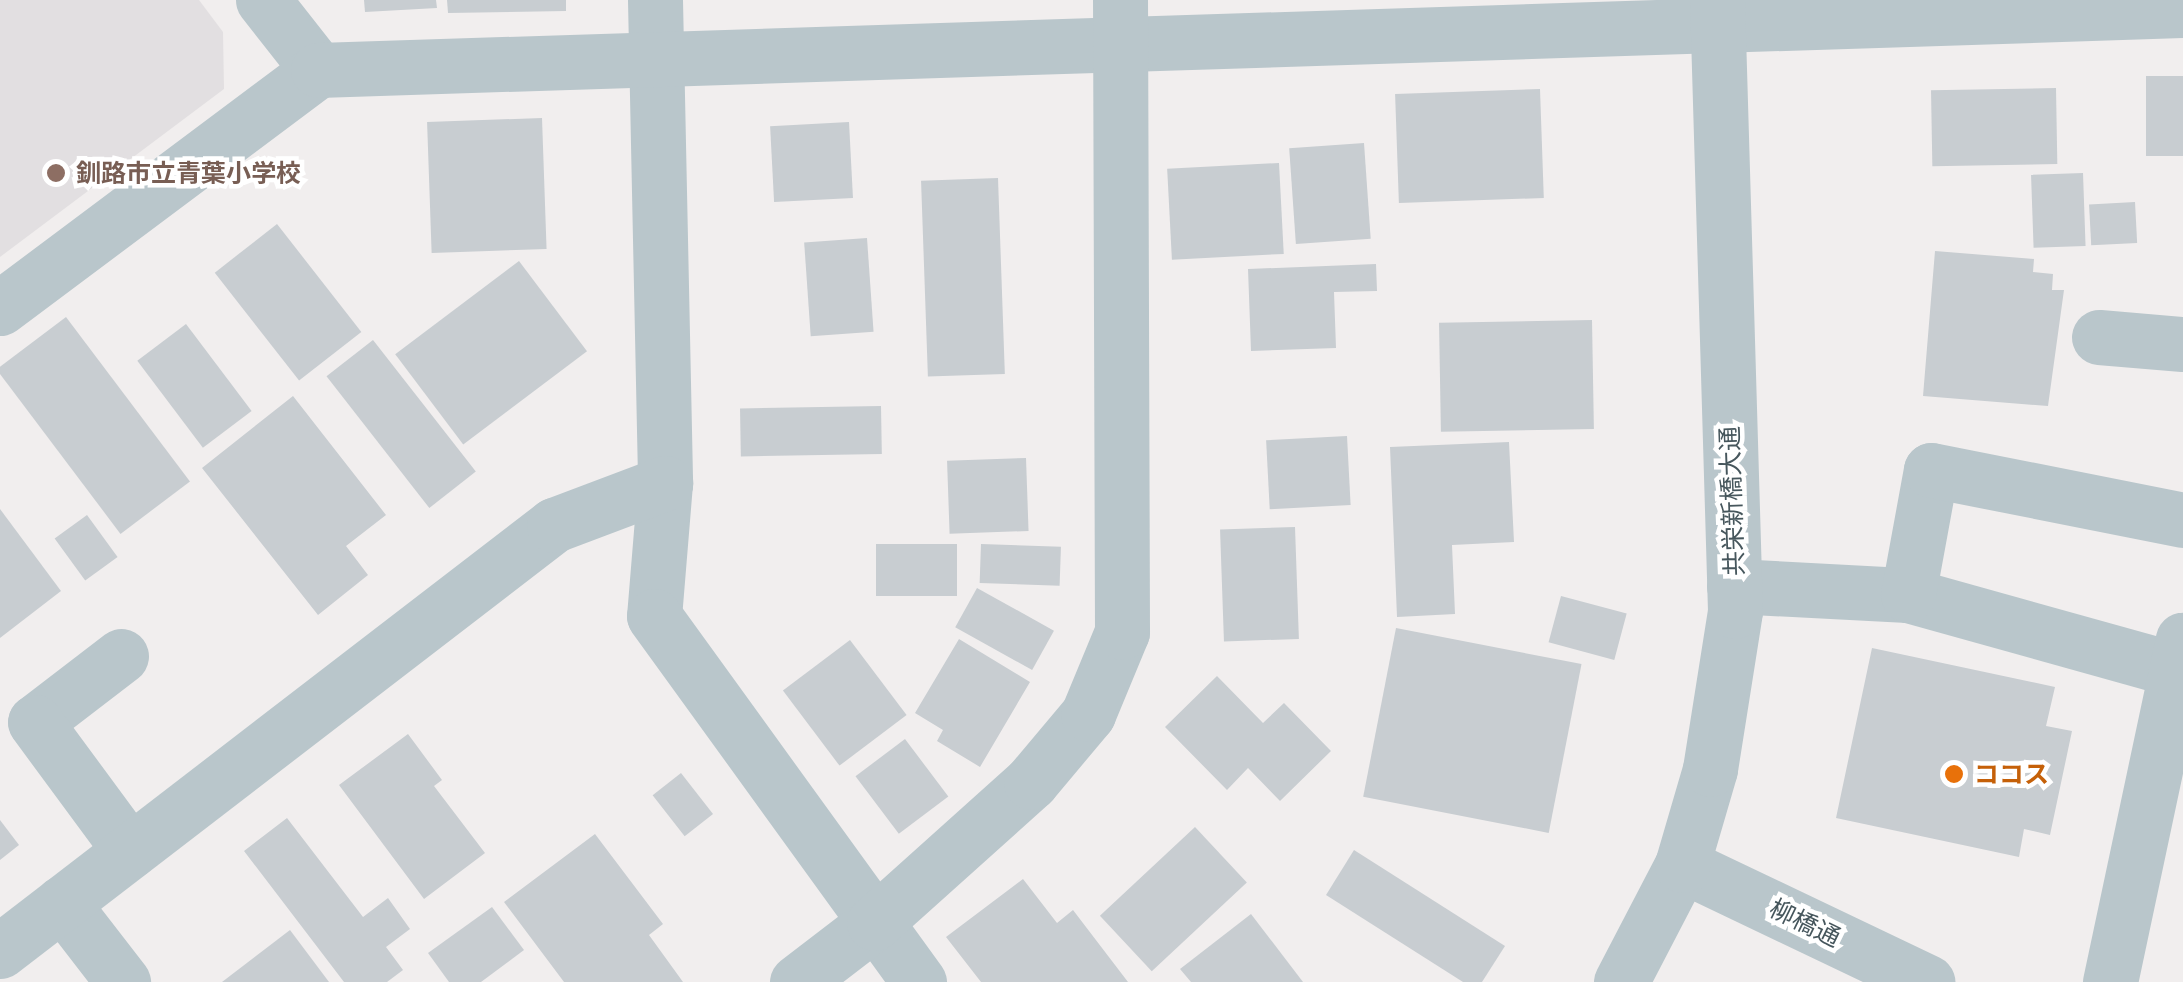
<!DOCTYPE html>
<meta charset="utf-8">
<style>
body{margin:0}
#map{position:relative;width:2183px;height:982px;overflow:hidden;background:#f1eeee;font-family:"Asap Condensed","Noto Sans JP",sans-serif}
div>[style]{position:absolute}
.education>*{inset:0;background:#e2dfe1}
.building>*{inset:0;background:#c8cdd1;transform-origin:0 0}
.minor>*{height:55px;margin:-27.5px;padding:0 27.5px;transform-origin:27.5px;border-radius:27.5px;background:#b9c6cb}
.dots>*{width:28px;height:28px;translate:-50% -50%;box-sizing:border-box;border:5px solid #fff;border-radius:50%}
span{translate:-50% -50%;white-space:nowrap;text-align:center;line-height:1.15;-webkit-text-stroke:9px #fff;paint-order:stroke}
.education-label{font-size:25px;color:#785e54;font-weight:700}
.left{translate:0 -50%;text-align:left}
.street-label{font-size:25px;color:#46565c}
.food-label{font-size:25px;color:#c56008;font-weight:700}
</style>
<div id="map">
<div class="education">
<div style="clip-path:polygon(0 0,199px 0,223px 32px,224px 89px,0 257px)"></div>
</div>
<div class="building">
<div style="clip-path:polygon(364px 0,436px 0,437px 8px,365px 12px)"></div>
<div style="clip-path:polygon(447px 0,566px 0,566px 11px,448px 13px)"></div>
<div style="left:2146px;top:76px;width:37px;height:80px"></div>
<div style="left:2056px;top:88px;width:76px;height:125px;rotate:89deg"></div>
<div style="left:1540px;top:89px;width:109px;height:145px;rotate:88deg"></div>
<div style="left:542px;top:118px;width:131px;height:115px;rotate:88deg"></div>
<div style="left:849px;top:122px;width:76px;height:79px;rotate:87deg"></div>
<div style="left:1364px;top:143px;width:96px;height:75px;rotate:86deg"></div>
<div style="left:1279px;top:163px;width:91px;height:112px;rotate:87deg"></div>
<div style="left:2083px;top:173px;width:73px;height:52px;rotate:88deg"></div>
<div style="left:998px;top:178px;width:196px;height:77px;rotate:88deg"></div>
<div style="left:2135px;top:202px;width:41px;height:46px;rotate:87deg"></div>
<div style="left:277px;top:224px;width:137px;height:79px;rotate:52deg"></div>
<div style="left:867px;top:238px;width:94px;height:63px;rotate:86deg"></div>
<div style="clip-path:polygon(1935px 251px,2034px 259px,2033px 272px,2053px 274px,2052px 290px,2064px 290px,2048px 406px,1923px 396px)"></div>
<div style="left:519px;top:261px;width:113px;height:155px;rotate:53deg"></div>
<div style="clip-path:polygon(1376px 264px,1377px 291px,1334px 292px,1336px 348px,1251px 351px,1248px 269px)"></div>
<div style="left:66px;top:317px;width:206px;height:87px;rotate:53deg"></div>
<div style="left:1592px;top:320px;width:109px;height:153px;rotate:89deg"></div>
<div style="left:186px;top:324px;width:109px;height:61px;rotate:53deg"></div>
<div style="left:373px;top:340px;width:167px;height:59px;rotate:52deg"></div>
<div style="clip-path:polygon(293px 396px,386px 515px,346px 546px,368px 575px,318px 615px,202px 468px)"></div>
<div style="left:881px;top:406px;width:48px;height:141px;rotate:89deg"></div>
<div style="left:1347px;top:436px;width:69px;height:81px;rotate:87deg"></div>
<div style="clip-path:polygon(1509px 442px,1514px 542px,1452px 545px,1455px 614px,1397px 617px,1390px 447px)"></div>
<div style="left:1026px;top:458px;width:73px;height:79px;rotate:88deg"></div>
<div style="clip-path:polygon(0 509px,61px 591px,0 638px)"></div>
<div style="left:87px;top:515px;width:52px;height:40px;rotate:54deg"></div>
<div style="left:1295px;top:527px;width:112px;height:75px;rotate:88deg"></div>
<div style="left:957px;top:544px;width:52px;height:81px;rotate:90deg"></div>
<div style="left:981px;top:544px;width:80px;height:39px;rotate:2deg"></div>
<div style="left:977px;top:588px;width:88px;height:45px;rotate:29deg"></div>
<div style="left:1561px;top:596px;width:68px;height:48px;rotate:15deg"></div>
<div style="left:1396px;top:628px;width:189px;height:172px;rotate:11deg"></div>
<div style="clip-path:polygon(959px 639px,1030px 682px,980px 767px,937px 741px,943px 730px,915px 713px)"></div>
<div style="left:850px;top:640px;width:94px;height:84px;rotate:53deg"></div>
<div style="clip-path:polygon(1872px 648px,2055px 687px,2046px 726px,2072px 731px,2050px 835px,2024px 829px,2019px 857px,1836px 818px)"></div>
<div style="clip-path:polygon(1217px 676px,1263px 723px,1284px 703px,1331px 751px,1280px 801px,1248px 768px,1227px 790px,1165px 727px)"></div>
<div style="clip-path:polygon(408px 734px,442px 780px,434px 786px,485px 853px,424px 899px,339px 785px)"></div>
<div style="left:905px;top:739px;width:72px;height:62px;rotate:53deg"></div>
<div style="left:681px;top:773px;width:52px;height:36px;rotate:52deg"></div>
<div style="clip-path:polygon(287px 818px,363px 917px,388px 898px,410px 929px,386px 947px,403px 970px,387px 982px,344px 982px,244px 851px)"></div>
<div style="clip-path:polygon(0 820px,19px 845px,0 860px)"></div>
<div style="left:1195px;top:827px;width:76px;height:130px;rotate:47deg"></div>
<div style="clip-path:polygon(595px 834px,663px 924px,649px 935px,683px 982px,564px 982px,504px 902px)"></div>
<div style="clip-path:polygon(1354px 850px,1505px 946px,1482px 982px,1463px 982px,1326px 895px)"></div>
<div style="clip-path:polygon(1023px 879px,1057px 923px,1073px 910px,1128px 982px,981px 982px,946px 937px)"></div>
<div style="clip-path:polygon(492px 907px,524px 950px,481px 982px,449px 982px,428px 953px)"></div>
<div style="clip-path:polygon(1251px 914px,1303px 982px,1191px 982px,1180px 969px)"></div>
<div style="clip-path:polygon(290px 930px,329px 982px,222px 982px)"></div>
</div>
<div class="minor">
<div style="left:263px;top:0;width:89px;rotate:51.8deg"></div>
<div style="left:655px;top:0;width:483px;rotate:88.8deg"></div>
<div style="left:665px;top:483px;width:133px;rotate:94.7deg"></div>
<div style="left:654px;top:616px;width:452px;rotate:54.1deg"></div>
<div style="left:0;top:308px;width:397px;rotate:-36.8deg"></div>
<div style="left:318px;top:70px;width:1866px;rotate:-1.84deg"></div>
<div style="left:2099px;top:337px;width:84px;rotate:4.8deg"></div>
<div style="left:1734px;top:586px;width:174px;rotate:3deg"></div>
<div style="left:1908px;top:595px;width:279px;rotate:15.6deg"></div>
<div style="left:1908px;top:595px;width:127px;rotate:-79.6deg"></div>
<div style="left:1931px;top:470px;width:257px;rotate:11.2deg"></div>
<div style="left:121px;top:656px;width:108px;rotate:142.5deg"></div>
<div style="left:35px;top:722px;width:160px;rotate:53.6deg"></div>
<div style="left:1682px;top:865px;width:272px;rotate:25.5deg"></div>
<div style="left:62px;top:903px;width:100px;rotate:52.3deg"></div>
<div style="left:0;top:951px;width:699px;rotate:-37.56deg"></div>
<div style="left:554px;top:525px;width:119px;rotate:-20.7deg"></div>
<div style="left:797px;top:982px;width:97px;rotate:-37.5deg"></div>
<div style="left:874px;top:923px;width:211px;rotate:-41.9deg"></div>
<div style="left:1031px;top:782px;width:89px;rotate:-50deg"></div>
<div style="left:1088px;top:714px;width:89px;rotate:-67.5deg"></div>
<div style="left:1122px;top:632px;width:632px;rotate:-90.18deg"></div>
<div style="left:1621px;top:982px;width:132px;rotate:-62.5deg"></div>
<div style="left:1682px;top:865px;width:100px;rotate:-73.7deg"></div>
<div style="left:1710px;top:769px;width:160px;rotate:-81deg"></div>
<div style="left:1735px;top:611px;width:611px;rotate:-91.69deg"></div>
<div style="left:2110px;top:982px;width:350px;rotate:-78deg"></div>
</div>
<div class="dots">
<div style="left:56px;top:173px;background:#8d6e63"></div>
<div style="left:1954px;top:774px;background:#e8710a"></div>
</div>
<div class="education-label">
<span class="left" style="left:76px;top:173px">釧路市立青葉小学校</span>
</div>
<div class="street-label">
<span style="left:1732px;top:501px;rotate:-92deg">共栄新橋大通</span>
<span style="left:1805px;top:923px;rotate:26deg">柳橋通</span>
</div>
<div class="food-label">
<span class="left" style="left:1974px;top:774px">ココス</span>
</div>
</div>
